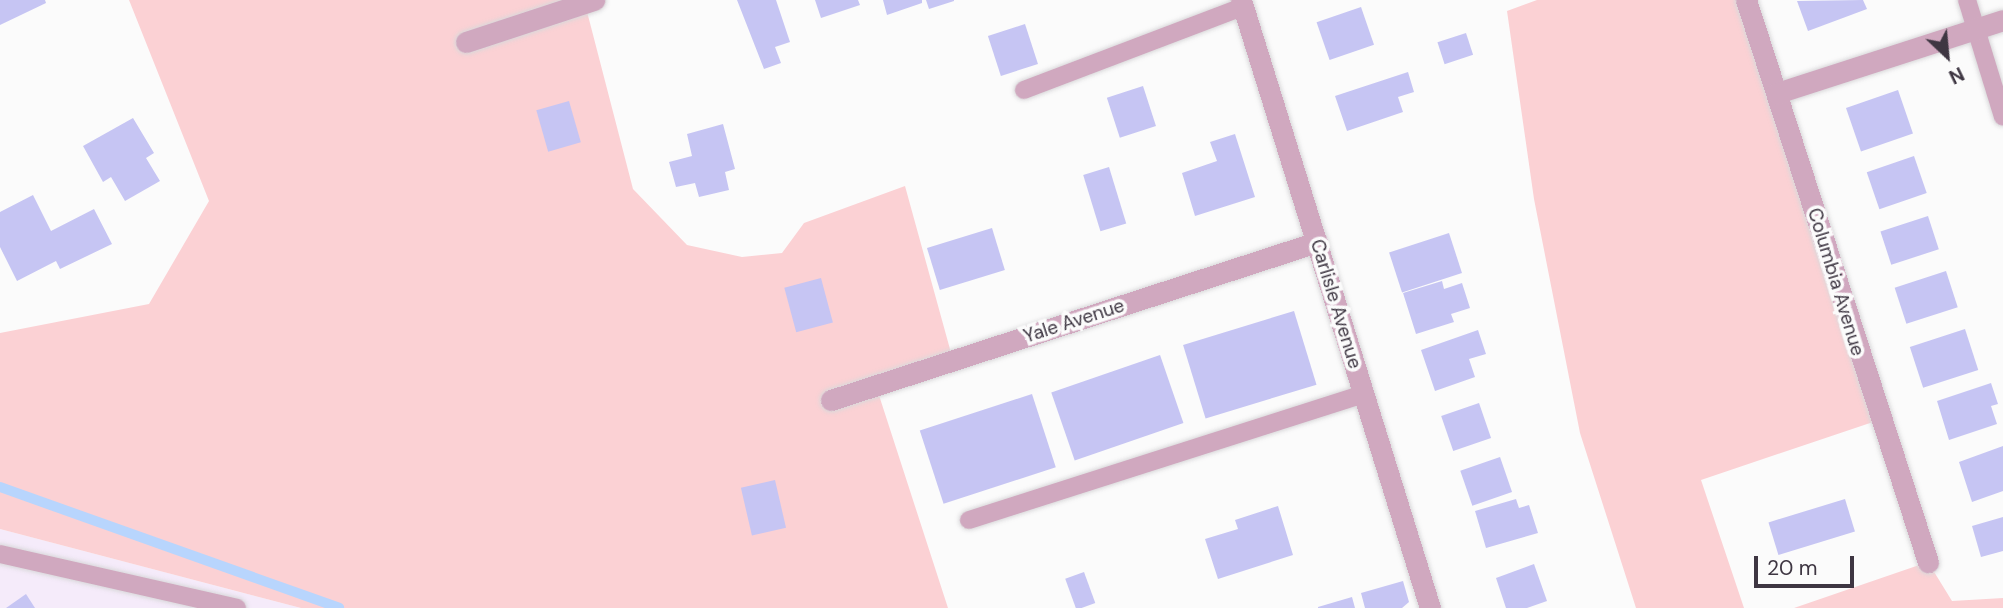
<!DOCTYPE html>
<style>
body{margin:0}
#map{position:relative;width:2003px;height:608px;overflow:hidden;background:#fbfbfb;font-family:"DM Sans",sans-serif}
div>[style]{position:absolute}
.built>*{inset:0;background:#f5ebfa}
.green>*{inset:0;background:#fbd1d4}
.stream>*{height:10px;margin:-5px;padding:0 5px;transform-origin:5px;border-radius:5px;background:#b8d5fd}
.building>*{inset:0;background:#c6c5f3;transform-origin:0 0}
.roads{filter:drop-shadow(0 0 2px #d9d8da) drop-shadow(0 0 2px #d9d8da)}
.lane>*{height:18px;margin:-9px;padding:0 9px;transform-origin:9px;border-radius:9px;background:#d0a8bf}
.street>*{height:21px;margin:-10.5px;padding:0 10.5px;transform-origin:10.5px;border-radius:10.5px;background:#d0a8bf}
span{translate:-50% -50%;white-space:nowrap;text-align:center;line-height:1.15;-webkit-text-stroke:7px #fbfbfb;paint-order:stroke}
.street-label{font-size:19px;color:#3e3642}
.north{position:absolute;left:1912px;top:21px;width:70px;height:70px;-webkit-text-stroke:5px #fbfbfb;paint-order:stroke;rotate:154deg;font-size:19px;font-weight:700;line-height:28px;text-align:center;color:#3e3642}
.north::after{content:'';display:block;margin:auto;width:24px;height:32px;background:#3e3642;clip-path:polygon(50% 0,100% 100%,50% 72%,0 100%)}
.scale{position:absolute;left:1754px;top:556px;width:100px;height:32px;box-sizing:border-box;border:4px solid #3e3642;border-top:0;padding-left:9px;font-size:21px;line-height:24px;white-space:nowrap;color:#3e3642;-webkit-text-stroke:5px #fbfbfb;paint-order:stroke}
</style>
<div id="map">
<div class="built">
<div style="clip-path:polygon(0 529px,301px 608px,0 608px)"></div>
</div>
<div class="green">
<div style="clip-path:polygon(129px 0,584px 0,633px 189px,687px 245px,742px 257px,782px 253px,804px 223px,905px 186px,953px 360px,876px 386px,948px 608px,301px 608px,0 529px,0 333px,149px 304px,209px 201px)"></div>
<div style="clip-path:polygon(1537px 0,1746px 0,1879px 420px,1701px 480px,1744px 608px,1636px 608px,1580px 433px,1534px 199px,1507px 11px)"></div>
<div style="clip-path:polygon(1928px 562px,1952px 601px,2003px 598px,2003px 608px,1794px 608px)"></div>
</div>
<div class="stream">
<div style="left:0;top:487px;width:360px;rotate:19.6deg"></div>
</div>
<div class="building">
<div style="clip-path:polygon(0 0,45px 0,46px 3px,0 25px)"></div>
<div style="clip-path:polygon(737px 0,776px 0,790px 42px,775px 47px,781px 63px,764px 69px)"></div>
<div style="clip-path:polygon(815px 0,858px 0,860px 5px,821px 18px)"></div>
<div style="clip-path:polygon(883px 0,922px 0,922px 3px,887px 15px)"></div>
<div style="clip-path:polygon(926px 0,954px 0,954px 1px,929px 9px)"></div>
<div style="clip-path:polygon(1863px 0,1867px 9px,1808px 31px,1797px 1px)"></div>
<div style="left:1361px;top:7px;width:40px;height:47px;rotate:71deg"></div>
<div style="left:1025px;top:24px;width:42px;height:39px;rotate:72deg"></div>
<div style="left:1466px;top:33px;width:23px;height:30px;rotate:72deg"></div>
<div style="clip-path:polygon(1408px 72px,1414px 92px,1398px 97px,1403px 112px,1347px 131px,1335px 96px)"></div>
<div style="left:1143px;top:86px;width:42px;height:38px;rotate:72deg"></div>
<div style="left:1898px;top:90px;width:46px;height:55px;rotate:71deg"></div>
<div style="left:569px;top:101px;width:43px;height:34px;rotate:74deg"></div>
<div style="clip-path:polygon(133px 118px,154px 153px,146px 158px,160px 181px,125px 201px,111px 177px,103px 182px,83px 146px)"></div>
<div style="clip-path:polygon(723px 124px,735px 169px,725px 172px,729px 190px,699px 197px,695px 183px,676px 187px,669px 162px,692px 156px,687px 134px)"></div>
<div style="clip-path:polygon(1235px 134px,1255px 197px,1195px 216px,1182px 173px,1217px 161px,1210px 142px)"></div>
<div style="left:1914px;top:156px;width:39px;height:50px;rotate:71deg"></div>
<div style="left:1109px;top:167px;width:59px;height:27px;rotate:73deg"></div>
<div style="clip-path:polygon(33px 195px,51px 231px,94px 209px,112px 244px,60px 269px,56px 261px,17px 281px,0 247px,0 212px)"></div>
<div style="left:1928px;top:216px;width:35px;height:50px;rotate:72deg"></div>
<div style="left:992px;top:228px;width:44px;height:68px;rotate:73deg"></div>
<div style="left:1449px;top:233px;width:42px;height:63px;rotate:72deg"></div>
<div style="left:1946px;top:271px;width:38px;height:54px;rotate:72deg"></div>
<div style="left:821px;top:278px;width:46px;height:38px;rotate:75deg"></div>
<div style="clip-path:polygon(1442px 281px,1444px 289px,1462px 283px,1470px 308px,1451px 314px,1454px 322px,1416px 334px,1403px 293px)"></div>
<div style="left:1294px;top:311px;width:77px;height:116px;rotate:73deg"></div>
<div style="left:1965px;top:329px;width:43px;height:58px;rotate:72deg"></div>
<div style="clip-path:polygon(1478px 330px,1486px 354px,1469px 359px,1475px 377px,1435px 391px,1421px 350px)"></div>
<div style="left:1160px;top:355px;width:72px;height:115px;rotate:71deg"></div>
<div style="clip-path:polygon(1991px 383px,1998px 404px,1991px 406px,1997px 424px,1949px 440px,1937px 401px)"></div>
<div style="left:1032px;top:394px;width:77px;height:118px;rotate:72deg"></div>
<div style="left:1479px;top:403px;width:37px;height:40px;rotate:71deg"></div>
<div style="clip-path:polygon(2003px 446px,2003px 491px,1972px 502px,1959px 462px)"></div>
<div style="left:1500px;top:457px;width:37px;height:42px;rotate:71deg"></div>
<div style="left:775px;top:480px;width:49px;height:35px;rotate:77deg"></div>
<div style="clip-path:polygon(1516px 499px,1519px 508px,1529px 505px,1538px 533px,1486px 548px,1475px 511px)"></div>
<div style="left:1845px;top:499px;width:34px;height:80px;rotate:73deg"></div>
<div style="clip-path:polygon(1278px 506px,1293px 555px,1218px 579px,1205px 539px,1238px 529px,1235px 520px)"></div>
<div style="clip-path:polygon(2003px 517px,2003px 551px,1981px 557px,1972px 526px)"></div>
<div style="clip-path:polygon(1534px 564px,1547px 601px,1527px 608px,1506px 608px,1496px 578px)"></div>
<div style="left:1084px;top:572px;width:33px;height:20px;rotate:70deg"></div>
<div style="clip-path:polygon(1403px 581px,1409px 602px,1402px 608px,1365px 608px,1361px 593px)"></div>
<div style="clip-path:polygon(26px 594px,35px 608px,6px 608px)"></div>
<div style="clip-path:polygon(1352px 597px,1355px 608px,1318px 608px,1318px 607px)"></div>
</div>
<div class="roads">
<div class="lane">
<div style="left:1967px;top:0;width:122px;rotate:72.9deg"></div>
<div style="left:1024px;top:90px;width:234px;rotate:-20.8deg"></div>
<div style="left:969px;top:520px;width:414px;rotate:-17.7deg"></div>
<div style="left:0;top:554px;width:243px;rotate:12.8deg"></div>
</div>
<div class="street">
<div style="left:1241px;top:0;width:637px;rotate:72.73deg"></div>
<div style="left:1746px;top:0;width:591px;rotate:72.06deg"></div>
<div style="left:466px;top:42px;width:135px;rotate:-18.2deg"></div>
<div style="left:1777px;top:93px;width:237px;rotate:-17.9deg"></div>
<div style="left:831px;top:400px;width:511px;rotate:-18.01deg"></div>
</div>
</div>
<div class="street-label">
<span style="left:1836px;top:282px;rotate:73deg">Columbia Avenue</span>
<span style="left:1336px;top:304px;rotate:73deg">Carlisle Avenue</span>
<span style="left:1074px;top:321px;rotate:-18deg">Yale Avenue</span>
</div>
<div class="north">N</div>
<div class="scale">20 m</div>
</div>
